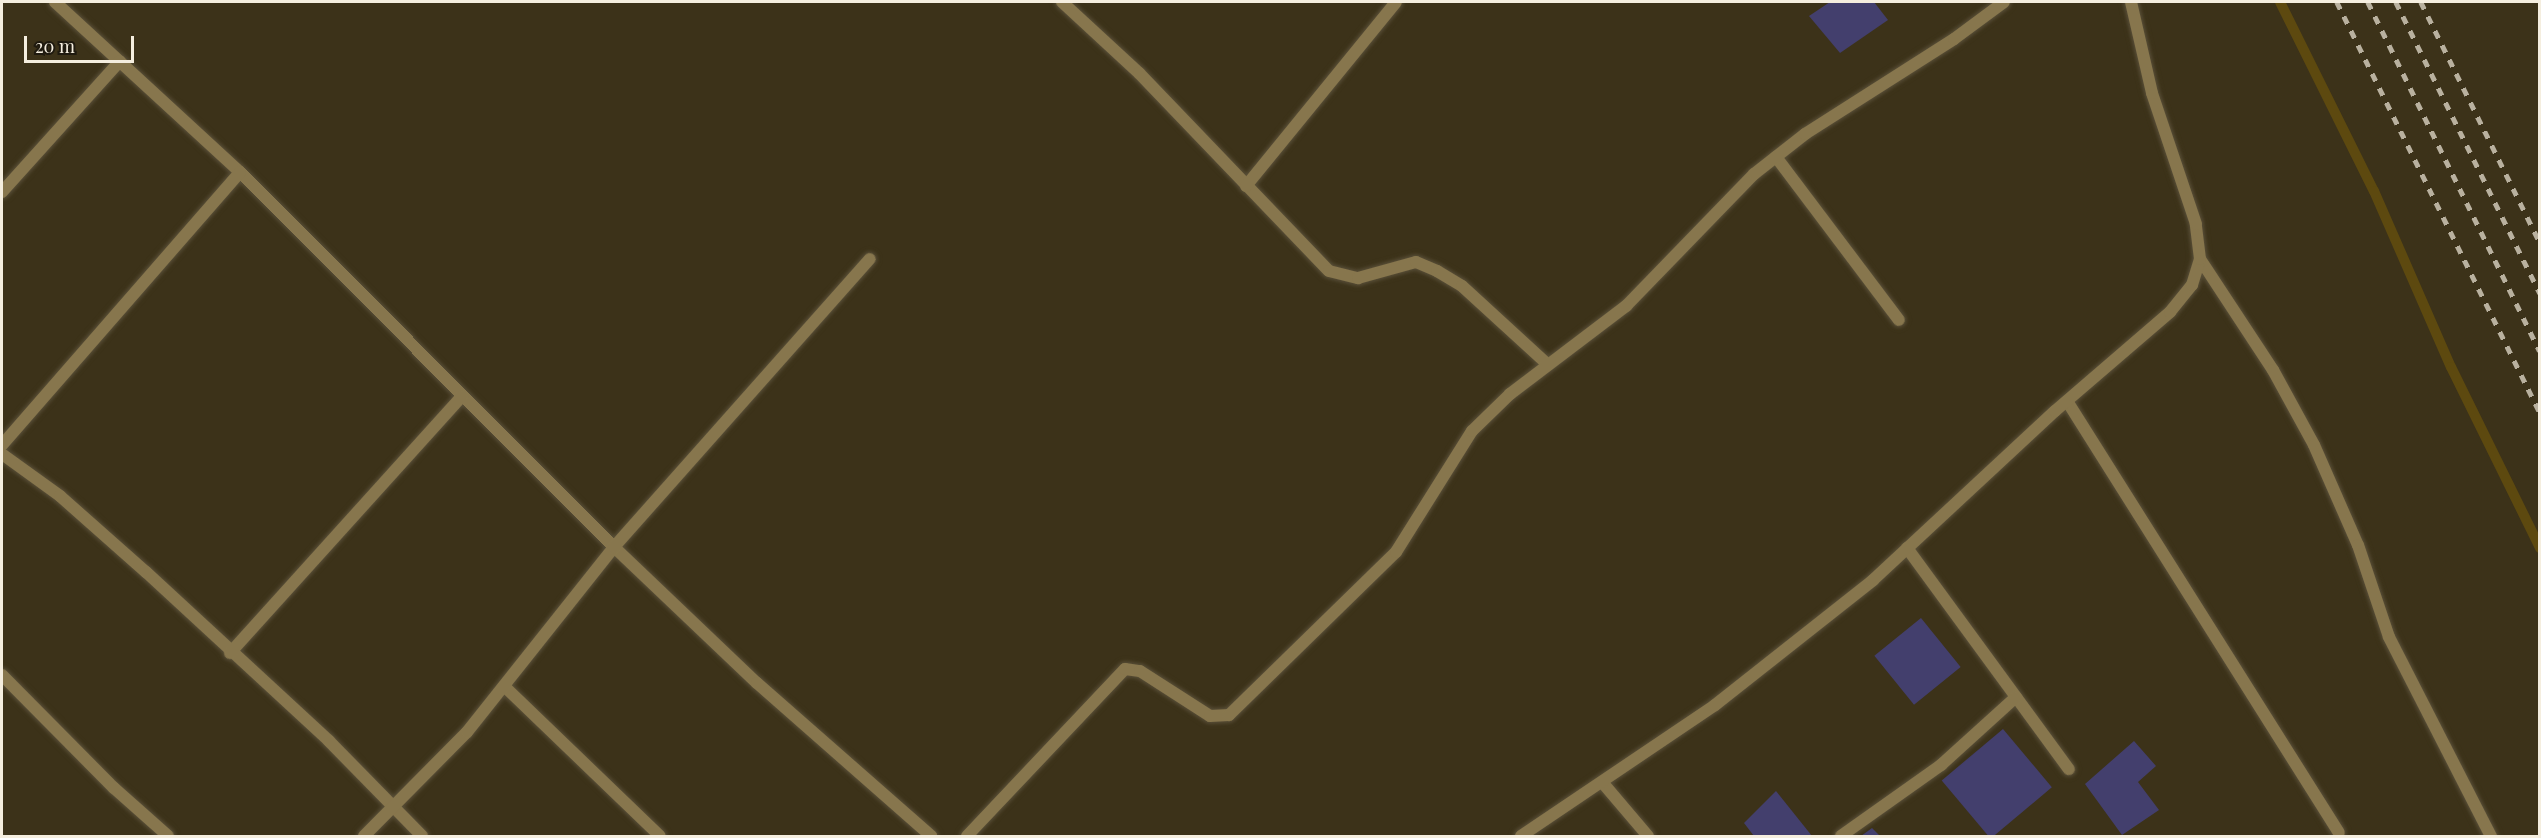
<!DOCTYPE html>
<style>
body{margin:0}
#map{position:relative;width:2541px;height:838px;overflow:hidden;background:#3c3219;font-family:"Playfair Display",serif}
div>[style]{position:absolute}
.stream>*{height:10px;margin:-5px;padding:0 5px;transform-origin:5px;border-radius:5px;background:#5d490f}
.building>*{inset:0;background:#433f6d;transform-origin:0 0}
.roads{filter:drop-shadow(0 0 2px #5a5039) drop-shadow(0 0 2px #5a5039)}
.street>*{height:12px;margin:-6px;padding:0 6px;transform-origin:6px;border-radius:6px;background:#87764d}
.rail>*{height:4.5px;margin-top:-2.25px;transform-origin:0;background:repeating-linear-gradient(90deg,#b9b19f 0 8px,transparent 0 16px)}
span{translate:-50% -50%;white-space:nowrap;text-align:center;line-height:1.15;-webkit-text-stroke:6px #1f1a0f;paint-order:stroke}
.frame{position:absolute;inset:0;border:3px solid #f5eedf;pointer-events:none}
.scale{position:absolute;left:24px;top:36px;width:110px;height:27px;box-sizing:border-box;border:3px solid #f5eedf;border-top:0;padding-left:8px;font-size:18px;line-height:21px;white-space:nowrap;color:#f5eedf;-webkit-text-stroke:4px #1f1a0f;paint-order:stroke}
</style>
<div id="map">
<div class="stream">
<div style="left:2280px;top:2px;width:211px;rotate:63.6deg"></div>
<div style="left:2374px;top:191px;width:192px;rotate:66.4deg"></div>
<div style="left:2451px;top:367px;width:202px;rotate:63.8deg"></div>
</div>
<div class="building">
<div style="clip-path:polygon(1830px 2px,1874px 2px,1888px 20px,1840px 53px,1809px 16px)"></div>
<div style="left:1921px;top:618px;width:63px;height:60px;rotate:51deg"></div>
<div style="left:2003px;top:729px;width:76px;height:80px;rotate:50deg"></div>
<div style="clip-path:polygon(2134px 741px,2156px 766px,2138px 782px,2159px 810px,2122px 835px,2085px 784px)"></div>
<div style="clip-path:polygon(1776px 791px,1812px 836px,1754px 836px,1744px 823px)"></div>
<div style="clip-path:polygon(1872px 828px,1880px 836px,1861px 836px)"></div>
</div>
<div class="roads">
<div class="street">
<div style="left:55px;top:2px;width:251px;rotate:42.6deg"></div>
<div style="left:240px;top:172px;width:530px;rotate:45.08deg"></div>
<div style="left:614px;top:547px;width:197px;rotate:43.6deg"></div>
<div style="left:757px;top:683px;width:232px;rotate:41.3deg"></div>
<div style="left:1062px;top:2px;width:105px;rotate:42.7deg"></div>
<div style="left:1139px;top:73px;width:274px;rotate:46.2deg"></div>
<div style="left:1329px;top:271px;width:30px;rotate:14deg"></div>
<div style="left:1358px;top:278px;width:60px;rotate:-15.4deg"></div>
<div style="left:1416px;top:262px;width:23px;rotate:23deg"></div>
<div style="left:1437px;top:271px;width:29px;rotate:31deg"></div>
<div style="left:1462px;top:286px;width:115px;rotate:42.5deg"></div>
<div style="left:1776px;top:157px;width:204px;rotate:53deg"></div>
<div style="left:1246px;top:186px;width:237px;rotate:-50.8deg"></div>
<div style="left:2px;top:192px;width:176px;rotate:-48deg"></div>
<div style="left:2200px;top:259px;width:133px;rotate:56.7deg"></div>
<div style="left:2273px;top:370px;width:85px;rotate:61.3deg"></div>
<div style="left:2314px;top:445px;width:109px;rotate:66.3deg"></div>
<div style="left:2358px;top:545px;width:97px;rotate:71.4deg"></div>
<div style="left:2389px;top:637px;width:224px;rotate:62.9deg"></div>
<div style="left:2067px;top:401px;width:510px;rotate:57.8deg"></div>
<div style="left:2px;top:445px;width:362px;rotate:-48.9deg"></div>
<div style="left:2px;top:454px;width:72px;rotate:35.9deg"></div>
<div style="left:60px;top:496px;width:115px;rotate:41.5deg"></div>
<div style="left:146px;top:572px;width:249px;rotate:42.7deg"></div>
<div style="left:329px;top:741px;width:133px;rotate:45.6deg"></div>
<div style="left:1907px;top:548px;width:274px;rotate:53.8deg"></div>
<div style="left:230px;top:653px;width:346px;rotate:-47.9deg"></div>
<div style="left:2px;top:675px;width:159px;rotate:45.3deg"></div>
<div style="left:114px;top:788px;width:72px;rotate:41.6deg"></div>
<div style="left:504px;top:686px;width:216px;rotate:43.9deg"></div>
<div style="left:1602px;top:782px;width:71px;rotate:49.6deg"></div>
<div style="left:364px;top:836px;width:146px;rotate:-45.3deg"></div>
<div style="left:467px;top:732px;width:236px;rotate:-51.5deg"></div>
<div style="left:614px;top:547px;width:385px;rotate:-48.4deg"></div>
<div style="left:967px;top:836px;width:230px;rotate:-46.6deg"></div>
<div style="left:1125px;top:669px;width:15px;rotate:8deg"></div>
<div style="left:1140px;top:671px;width:83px;rotate:32.7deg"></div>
<div style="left:1210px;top:716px;width:19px;rotate:-3deg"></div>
<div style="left:1229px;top:715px;width:233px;rotate:-44.3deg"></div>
<div style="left:1396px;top:552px;width:143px;rotate:-57.9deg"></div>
<div style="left:1472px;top:431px;width:53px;rotate:-44.2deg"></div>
<div style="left:1510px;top:394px;width:146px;rotate:-37.2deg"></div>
<div style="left:1626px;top:306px;width:184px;rotate:-45.9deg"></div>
<div style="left:1754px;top:174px;width:65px;rotate:-38.1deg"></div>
<div style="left:1805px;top:134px;width:177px;rotate:-32.5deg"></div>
<div style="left:1954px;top:39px;width:62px;rotate:-36.5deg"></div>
<div style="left:1521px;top:836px;width:234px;rotate:-34deg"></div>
<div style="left:1715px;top:705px;width:201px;rotate:-38.3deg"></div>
<div style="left:1873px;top:580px;width:248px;rotate:-42.9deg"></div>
<div style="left:2055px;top:411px;width:152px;rotate:-40.7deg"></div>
<div style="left:2170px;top:312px;width:35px;rotate:-51deg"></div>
<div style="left:2192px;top:285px;width:27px;rotate:-73deg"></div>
<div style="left:2200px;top:259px;width:35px;rotate:-97deg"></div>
<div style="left:2196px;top:224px;width:138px;rotate:-108.6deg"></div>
<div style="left:2152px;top:93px;width:93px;rotate:-103deg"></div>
<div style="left:1841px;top:836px;width:123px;rotate:-35.4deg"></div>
<div style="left:1941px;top:765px;width:101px;rotate:-42.2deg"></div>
</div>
</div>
<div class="rail">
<div style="left:2337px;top:2px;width:458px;rotate:63.7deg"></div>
<div style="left:2368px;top:2px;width:389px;rotate:63.8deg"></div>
<div style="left:2396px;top:2px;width:325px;rotate:63.7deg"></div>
<div style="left:2421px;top:2px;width:269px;rotate:63.7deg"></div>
</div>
<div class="frame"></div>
<div class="scale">20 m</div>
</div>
